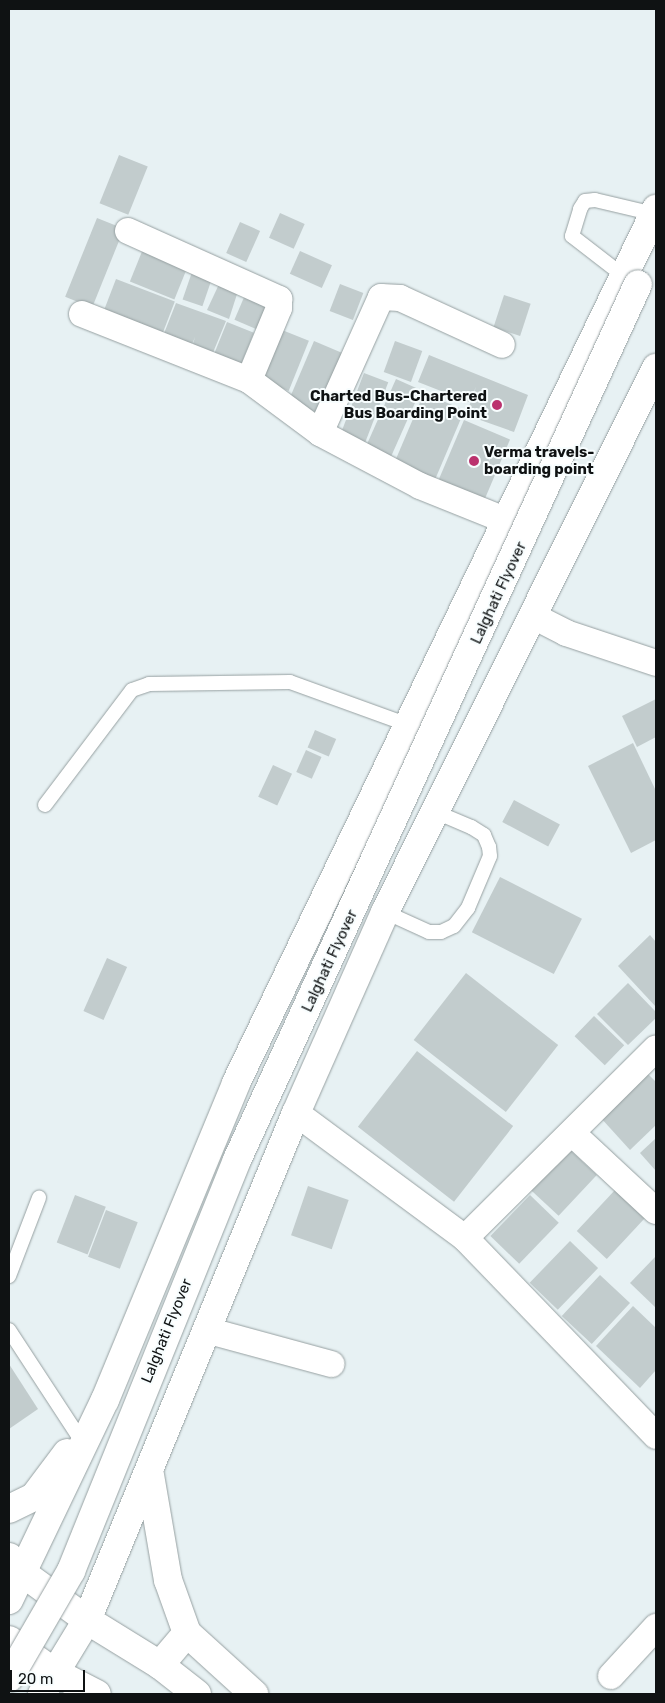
<!DOCTYPE html>
<style>
body{margin:0}
#map{position:relative;width:665px;height:1703px;overflow:hidden;background:#e7f1f3;font-family:Rubik,sans-serif}
div>[style]{position:absolute}
.building>*{inset:0;background:#c2cccd;transform-origin:0 0}
.roads{filter:drop-shadow(0 0 1px #96a0a1) drop-shadow(0 0 1px #96a0a1)}
.service>*{height:14px;margin:-7px;padding:0 7px;transform-origin:7px;border-radius:7px;background:#fff}
.minor>*{height:26px;margin:-13px;padding:0 13px;transform-origin:13px;border-radius:13px;background:#fff}
.tertiary>*{height:28px;margin:-14px;padding:0 14px;transform-origin:14px;border-radius:14px;background:#fff}
.primary>*{height:28px;margin:-14px;padding:0 14px;transform-origin:14px;border-radius:14px;background:#fff}
.bridges{filter:drop-shadow(0 0 1px #96a0a1) drop-shadow(0 0 1px #96a0a1)}
.primary-bridge>*{height:28px;margin:-14px;padding:0 14px;transform-origin:14px;border-radius:14px;background:#fff}
.dots>*{width:14px;height:14px;translate:-50% -50%;box-sizing:border-box;border:2px solid #f7fdfe;border-radius:50%}
span{translate:-50% -50%;white-space:nowrap;text-align:center;line-height:1.15;-webkit-text-stroke:4px #f7fdfe;paint-order:stroke}
.poi-label{font-size:15px;color:#0f1213;font-weight:700}
.right{translate:-100% -50%;text-align:right}
.left{translate:0 -50%;text-align:left}
.street-label{font-size:15px;color:#0f1213}
.frame{position:absolute;inset:0;border:10px solid #0f1213;pointer-events:none}
.scale{position:absolute;left:10px;top:1670px;width:75px;height:22px;box-sizing:border-box;border:2px solid #0f1213;border-top:0;padding-left:6px;font-size:15px;line-height:18px;white-space:nowrap;color:#0f1213;-webkit-text-stroke:4px #f7fdfe;paint-order:stroke}
</style>
<div id="map">
<div class="building">
<div style="left:119px;top:155px;width:31px;height:52px;rotate:22deg"></div>
<div style="left:280px;top:213px;width:27px;height:27px;rotate:24deg"></div>
<div style="left:97px;top:218px;width:29px;height:85px;rotate:22deg"></div>
<div style="left:240px;top:222px;width:22px;height:34px;rotate:24deg"></div>
<div style="left:143px;top:249px;width:48px;height:35px;rotate:22deg"></div>
<div style="left:300px;top:251px;width:35px;height:25px;rotate:24deg"></div>
<div style="left:192px;top:272px;width:21px;height:29px;rotate:19deg"></div>
<div style="left:116px;top:279px;width:63px;height:38px;rotate:21deg"></div>
<div style="clip-path:polygon(220px 282px,238px 291px,229px 319px,207px 310px)"></div>
<div style="left:340px;top:284px;width:25px;height:29px;rotate:21deg"></div>
<div style="left:245px;top:295px;width:26px;height:27px;rotate:23deg"></div>
<div style="left:504px;top:295px;width:28px;height:34px;rotate:18deg"></div>
<div style="clip-path:polygon(176px 303px,226px 321px,212px 355px,192px 347px,195px 337px,191px 347px,163px 336px)"></div>
<div style="left:227px;top:322px;width:29px;height:35px;rotate:22deg"></div>
<div style="left:282px;top:330px;width:29px;height:54px;rotate:22deg"></div>
<div style="left:314px;top:341px;width:34px;height:65px;rotate:23deg"></div>
<div style="left:395px;top:341px;width:29px;height:33px;rotate:20deg"></div>
<div style="clip-path:polygon(429px 355px,528px 395px,514px 432px,466px 415px,476px 387px,469px 402px,418px 382px)"></div>
<div style="left:364px;top:373px;width:26px;height:65px;rotate:21deg"></div>
<div style="left:396px;top:379px;width:27px;height:78px;rotate:24deg"></div>
<div style="left:424px;top:393px;width:44px;height:78px;rotate:23deg"></div>
<div style="left:464px;top:420px;width:50px;height:67px;rotate:23deg"></div>
<div style="clip-path:polygon(656px 699px,656px 737px,637px 747px,622px 716px)"></div>
<div style="left:315px;top:730px;width:23px;height:19px;rotate:23deg"></div>
<div style="clip-path:polygon(633px 743px,656px 791px,656px 840px,631px 853px,588px 766px)"></div>
<div style="left:306px;top:750px;width:17px;height:24px;rotate:24deg"></div>
<div style="left:273px;top:765px;width:21px;height:35px;rotate:25deg"></div>
<div style="left:514px;top:800px;width:52px;height:25px;rotate:28deg"></div>
<div style="left:500px;top:877px;width:92px;height:62px;rotate:27deg"></div>
<div style="clip-path:polygon(650px 935px,656px 942px,656px 1007px,618px 966px)"></div>
<div style="left:107px;top:958px;width:22px;height:58px;rotate:24deg"></div>
<div style="left:466px;top:973px;width:117px;height:85px;rotate:38deg"></div>
<div style="clip-path:polygon(628px 983px,656px 1012px,656px 1018px,628px 1045px,597px 1014px)"></div>
<div style="left:594px;top:1016px;width:42px;height:28px;rotate:44deg"></div>
<div style="left:417px;top:1051px;width:122px;height:96px;rotate:38deg"></div>
<div style="clip-path:polygon(647px 1073px,656px 1082px,656px 1125px,630px 1150px,600px 1117px)"></div>
<div style="clip-path:polygon(656px 1138px,656px 1171px,640px 1153px)"></div>
<div style="left:569px;top:1149px;width:38px;height:56px;rotate:43deg"></div>
<div style="left:308px;top:1186px;width:43px;height:52px;rotate:19deg"></div>
<div style="left:615px;top:1190px;width:41px;height:56px;rotate:43deg"></div>
<div style="left:75px;top:1195px;width:33px;height:51px;rotate:21deg"></div>
<div style="left:530px;top:1195px;width:40px;height:57px;rotate:44deg"></div>
<div style="left:106px;top:1210px;width:34px;height:50px;rotate:21deg"></div>
<div style="left:570px;top:1241px;width:39px;height:58px;rotate:44deg"></div>
<div style="clip-path:polygon(656px 1256px,656px 1308px,630px 1283px)"></div>
<div style="left:600px;top:1275px;width:41px;height:56px;rotate:43deg"></div>
<div style="clip-path:polygon(633px 1306px,656px 1328px,656px 1370px,640px 1388px,596px 1346px)"></div>
<div style="clip-path:polygon(9px 1364px,38px 1409px,9px 1429px)"></div>
</div>
<div class="roads">
<div class="service">
<div style="left:625px;top:277px;width:67px;rotate:-142.3deg"></div>
<div style="left:572px;top:236px;width:28px;rotate:-73deg"></div>
<div style="left:580px;top:209px;width:9px;rotate:-58deg"></div>
<div style="left:585px;top:201px;width:10px;rotate:-6deg"></div>
<div style="left:595px;top:200px;width:61px;rotate:13.3deg"></div>
<div style="left:45px;top:805px;width:144px;rotate:-52.9deg"></div>
<div style="left:132px;top:690px;width:18px;rotate:-19deg"></div>
<div style="left:149px;top:684px;width:141px;rotate:-0.8deg"></div>
<div style="left:290px;top:682px;width:127px;rotate:19.9deg"></div>
<div style="left:385px;top:912px;width:48px;rotate:24.4deg"></div>
<div style="left:429px;top:932px;width:12px"></div>
<div style="left:441px;top:932px;width:14px;rotate:-25deg"></div>
<div style="left:454px;top:926px;width:23px;rotate:-52deg"></div>
<div style="left:468px;top:908px;width:56px;rotate:-67.1deg"></div>
<div style="left:490px;top:856px;width:9px;rotate:-96deg"></div>
<div style="left:489px;top:847px;width:13px;rotate:-113deg"></div>
<div style="left:484px;top:835px;width:15px;rotate:-148deg"></div>
<div style="left:471px;top:827px;width:38px;rotate:-157deg"></div>
<div style="left:9px;top:1276px;width:84px;rotate:-69deg"></div>
<div style="left:9px;top:1330px;width:128px;rotate:56.8deg"></div>
</div>
<div class="minor">
<div style="left:128px;top:231px;width:166px;rotate:24.2deg"></div>
<div style="left:279px;top:299px;width:9px;rotate:90deg"></div>
<div style="left:279px;top:308px;width:78px;rotate:112.6deg"></div>
<div style="left:82px;top:314px;width:180px;rotate:21.6deg"></div>
<div style="left:249px;top:380px;width:89px;rotate:36.7deg"></div>
<div style="left:320px;top:433px;width:113px;rotate:27.9deg"></div>
<div style="left:420px;top:486px;width:94px;rotate:21.9deg"></div>
<div style="left:320px;top:433px;width:149px;rotate:-65.8deg"></div>
<div style="left:381px;top:297px;width:19px;rotate:3deg"></div>
<div style="left:400px;top:298px;width:112px;rotate:24.7deg"></div>
<div style="left:535px;top:617px;width:35px;rotate:27deg"></div>
<div style="left:566px;top:633px;width:95px;rotate:18.4deg"></div>
<div style="left:296px;top:1113px;width:210px;rotate:36.5deg"></div>
<div style="left:465px;top:1238px;width:275px;rotate:46deg"></div>
<div style="left:573px;top:1134px;width:113px;rotate:42.9deg"></div>
<div style="left:465px;top:1238px;width:269px;rotate:-44.8deg"></div>
<div style="left:206px;top:1330px;width:130px;rotate:15.2deg"></div>
<div style="left:611px;top:1676px;width:67px;rotate:-47.4deg"></div>
</div>
<div class="tertiary">
<div style="left:187px;top:1633px;width:91px;rotate:42.3deg"></div>
</div>
<div class="primary">
<div style="left:150px;top:1475px;width:107px;rotate:80.3deg"></div>
<div style="left:168px;top:1580px;width:56px;rotate:70.3deg"></div>
<div style="left:187px;top:1633px;width:42px;rotate:130.2deg"></div>
<div style="left:9px;top:1509px;width:28px;rotate:-26deg"></div>
<div style="left:34px;top:1497px;width:55px;rotate:-53.1deg"></div>
<div style="left:9px;top:1557px;width:23px;rotate:49deg"></div>
<div style="left:24px;top:1574px;width:78px;rotate:36.1deg"></div>
<div style="left:87px;top:1620px;width:86px;rotate:31.7deg"></div>
<div style="left:160px;top:1665px;width:47px;rotate:38.1deg"></div>
<div style="left:9px;top:1600px;width:222px;rotate:-64.4deg"></div>
<div style="left:105px;top:1400px;width:343px;rotate:-67.5deg"></div>
<div style="left:236px;top:1083px;width:970px;rotate:-64.33deg"></div>
<div style="left:9px;top:1640px;width:55px;rotate:35.4deg"></div>
<div style="left:54px;top:1672px;width:48px;rotate:27.1deg"></div>
<div style="left:42px;top:1694px;width:87px;rotate:-58.7deg"></div>
<div style="left:87px;top:1620px;width:548px;rotate:-67.6deg"></div>
<div style="left:296px;top:1113px;width:220px;rotate:-66.1deg"></div>
<div style="left:385px;top:912px;width:608px;rotate:-63.52deg"></div>
</div>
</div>
<div class="bridges">
<div class="primary-bridge">
<div style="left:9px;top:1678px;width:124px;rotate:-59.9deg"></div>
<div style="left:71px;top:1571px;width:443px;rotate:-68deg"></div>
<div style="left:237px;top:1160px;width:963px;rotate:-65.4deg"></div>
</div>
</div>
<div class="dots">
<div style="left:497px;top:405px;background:#bb326e"></div>
<div style="left:474px;top:461px;background:#bb326e"></div>
</div>
<div class="poi-label">
<span class="right" style="left:487px;top:405px">Charted Bus-Chartered<br>Bus Boarding Point</span>
<span class="left" style="left:484px;top:461px">Verma travels-<br>boarding point</span>
</div>
<div class="street-label">
<span style="left:499px;top:593px;rotate:-65deg">Lalghati Flyover</span>
<span style="left:330px;top:961px;rotate:-65deg">Lalghati Flyover</span>
<span style="left:167px;top:1331px;rotate:-68deg">Lalghati Flyover</span>
</div>
<div class="frame"></div>
<div class="scale">20 m</div>
</div>
